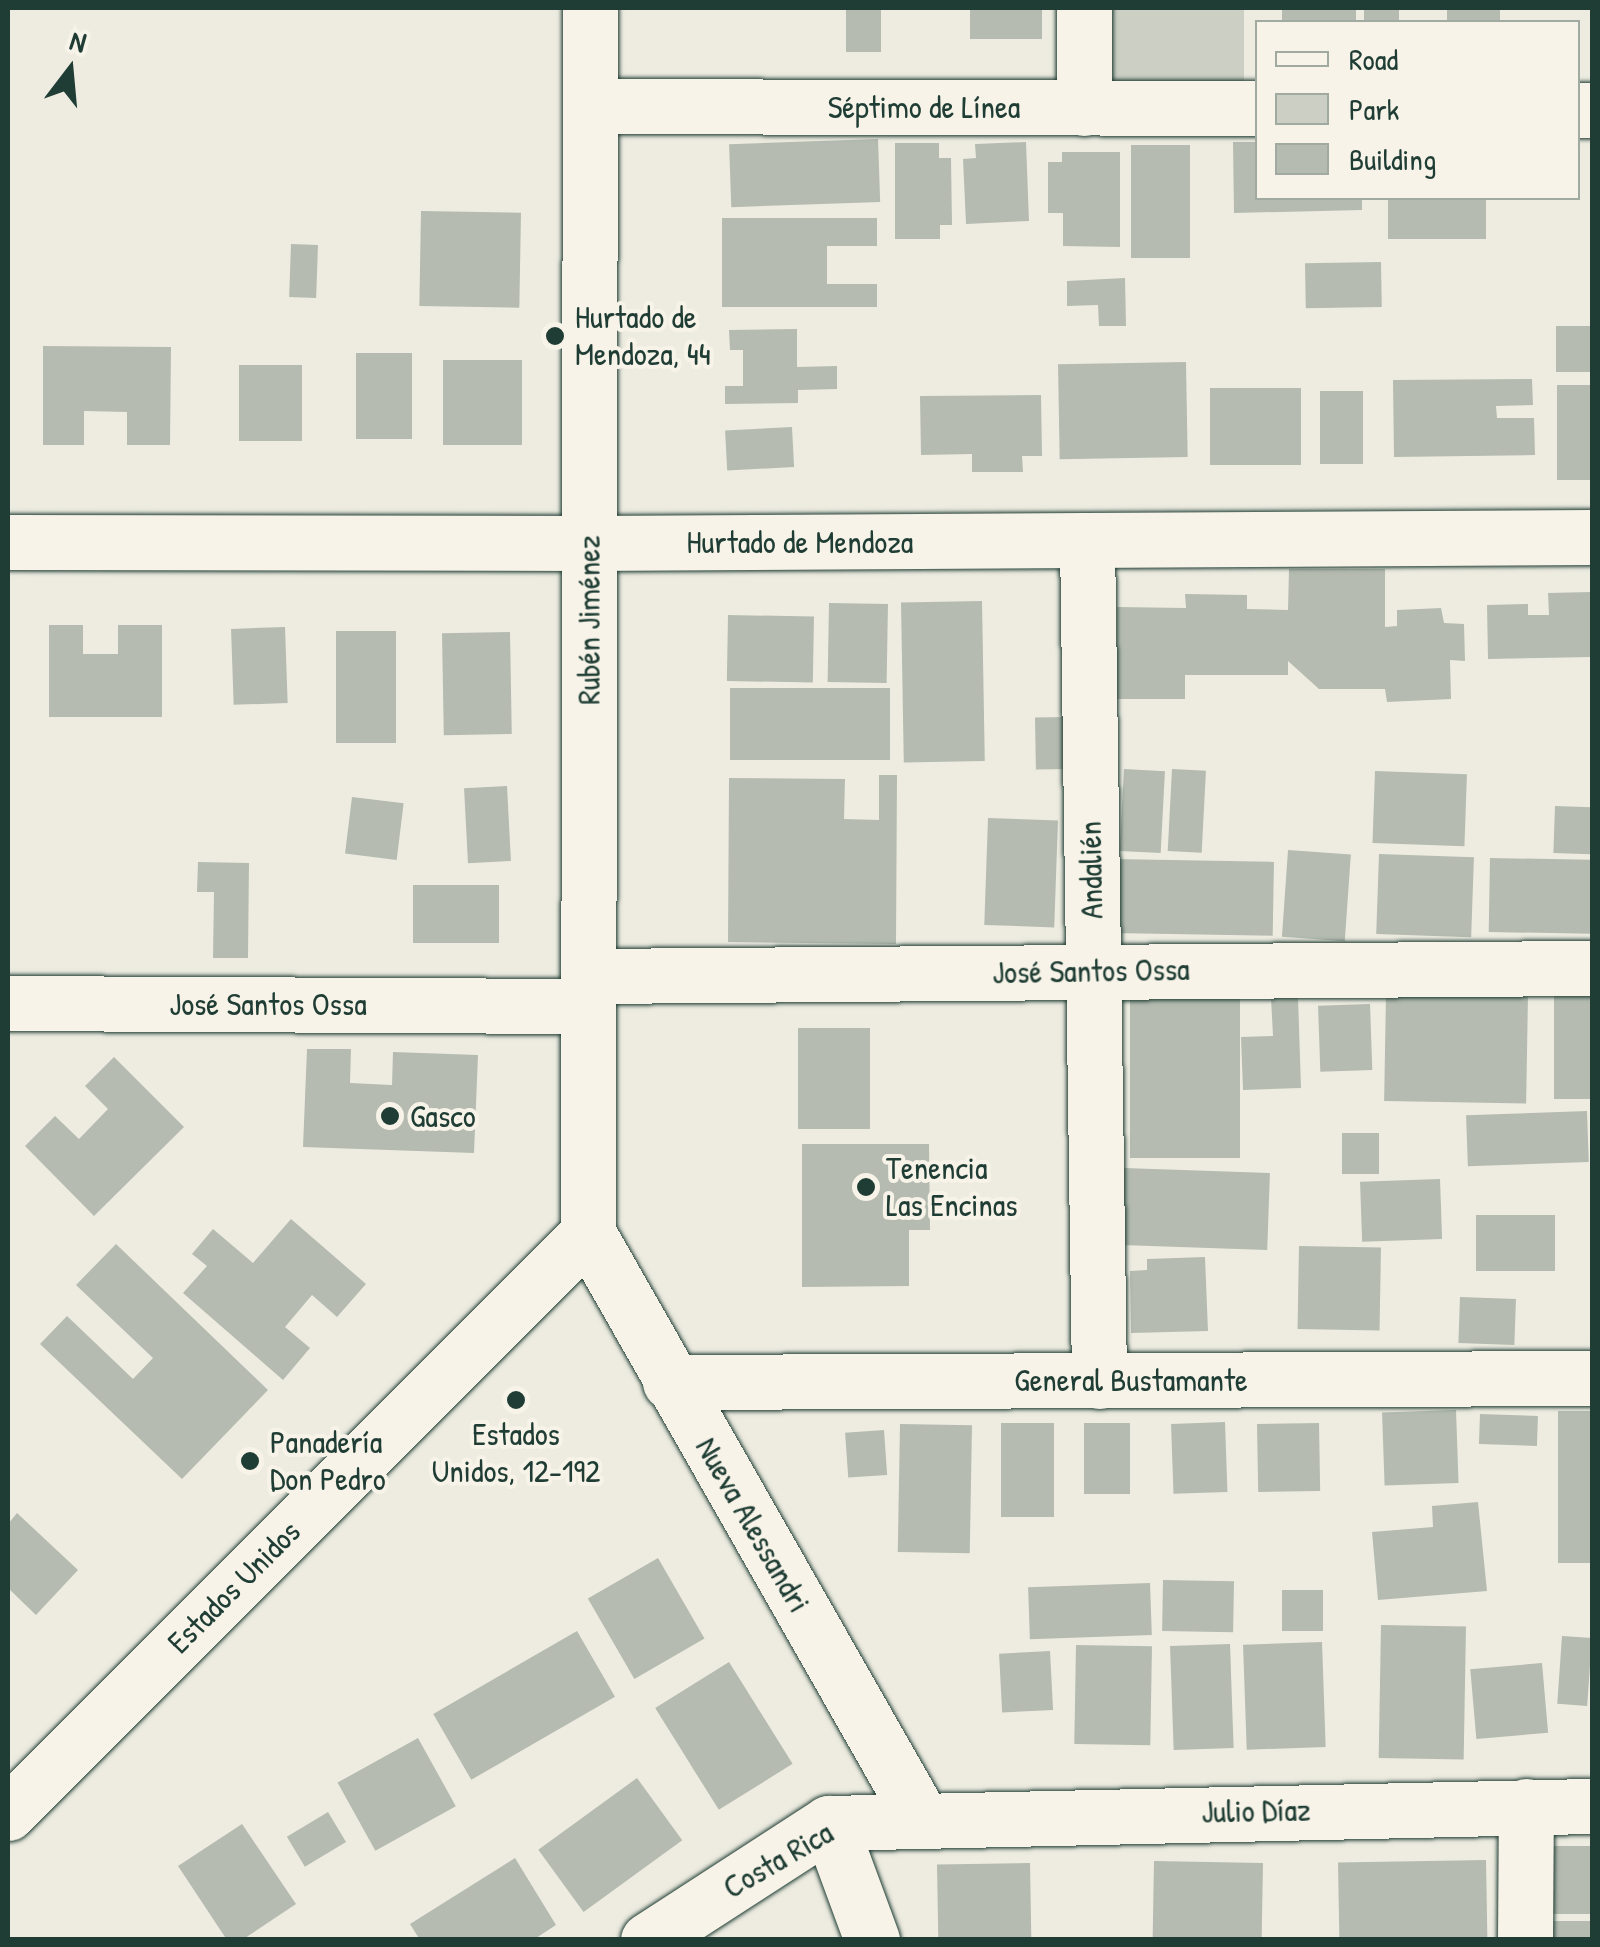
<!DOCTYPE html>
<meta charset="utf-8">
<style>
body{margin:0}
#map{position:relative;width:1600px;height:1947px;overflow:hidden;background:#eeece1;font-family:"Patrick Hand",sans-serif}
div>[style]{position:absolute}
.green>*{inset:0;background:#cccfc4;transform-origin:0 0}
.building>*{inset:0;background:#b5bbb0;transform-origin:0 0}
.roads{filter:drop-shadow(0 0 2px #1f3d34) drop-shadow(0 0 2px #1f3d34)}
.minor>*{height:55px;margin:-27.5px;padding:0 27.5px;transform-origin:27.5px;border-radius:27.5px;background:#f7f3e8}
.secondary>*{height:55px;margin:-27.5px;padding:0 27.5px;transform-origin:27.5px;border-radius:27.5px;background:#f7f3e8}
.dots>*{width:28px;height:28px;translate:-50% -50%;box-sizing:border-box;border:5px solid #f7f3e8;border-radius:50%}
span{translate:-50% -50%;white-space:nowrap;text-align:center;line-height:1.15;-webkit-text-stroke:8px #f7f3e8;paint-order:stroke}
.street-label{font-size:32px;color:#1f3d34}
.poi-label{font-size:32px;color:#1f3d34}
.left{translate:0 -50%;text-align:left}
.frame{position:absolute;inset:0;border:10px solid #1f3d34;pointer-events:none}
.legend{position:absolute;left:1255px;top:20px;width:325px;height:180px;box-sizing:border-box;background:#f7f3e8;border:2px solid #a1aaa0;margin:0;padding:12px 18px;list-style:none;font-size:30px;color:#1f3d34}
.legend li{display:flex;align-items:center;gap:20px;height:50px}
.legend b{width:50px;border:2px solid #a1aaa0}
.north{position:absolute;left:20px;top:20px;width:100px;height:100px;-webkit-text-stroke:8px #f7f3e8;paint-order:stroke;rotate:16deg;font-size:28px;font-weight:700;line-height:40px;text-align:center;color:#1f3d34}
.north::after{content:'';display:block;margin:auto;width:35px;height:45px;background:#1f3d34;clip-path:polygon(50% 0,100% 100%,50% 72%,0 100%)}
</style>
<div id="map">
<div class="green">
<div style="left:1076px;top:8px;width:168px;height:87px"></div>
</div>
<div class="building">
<div style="left:846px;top:8px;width:35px;height:44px"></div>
<div style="left:970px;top:8px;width:72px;height:31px"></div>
<div style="left:1282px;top:8px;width:74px;height:14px"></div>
<div style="left:1364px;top:8px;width:35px;height:14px"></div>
<div style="left:1447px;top:8px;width:53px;height:14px"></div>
<div style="left:878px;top:139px;width:63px;height:149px;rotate:88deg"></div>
<div style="clip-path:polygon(1026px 142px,1029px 221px,966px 224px,963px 159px,976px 158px,975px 144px)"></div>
<div style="clip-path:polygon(1233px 142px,1258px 142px,1258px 198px,1362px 198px,1362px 210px,1234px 213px)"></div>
<div style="clip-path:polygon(895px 143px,939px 143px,939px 158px,951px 158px,952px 225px,940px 225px,940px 239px,895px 239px)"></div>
<div style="left:1131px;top:145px;width:59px;height:113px"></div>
<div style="clip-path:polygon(1062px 152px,1120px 152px,1120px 247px,1063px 246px,1063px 213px,1048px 213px,1048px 162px,1062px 162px)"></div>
<div style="left:1388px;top:198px;width:98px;height:41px"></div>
<div style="left:421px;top:211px;width:100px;height:95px;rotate:1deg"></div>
<div style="clip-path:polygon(722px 218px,877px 218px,877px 246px,827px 246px,827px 284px,877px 284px,877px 307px,722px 307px)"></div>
<div style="left:291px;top:244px;width:27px;height:53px;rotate:2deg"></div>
<div style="left:1381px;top:262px;width:45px;height:76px;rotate:89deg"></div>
<div style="clip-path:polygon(1125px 278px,1126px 326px,1099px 326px,1098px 305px,1067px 306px,1067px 281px)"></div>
<div style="left:1592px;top:326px;width:46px;height:36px;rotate:90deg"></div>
<div style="clip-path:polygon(797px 329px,797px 367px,837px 366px,837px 389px,798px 390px,798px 403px,725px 404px,725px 386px,743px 386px,743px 350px,730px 350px,729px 330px)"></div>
<div style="clip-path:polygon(43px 346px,171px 347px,170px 445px,127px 445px,127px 412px,84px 411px,84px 445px,43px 445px)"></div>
<div style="left:356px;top:353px;width:56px;height:86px"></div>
<div style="left:443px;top:360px;width:79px;height:85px"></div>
<div style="left:1186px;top:362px;width:95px;height:128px;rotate:89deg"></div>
<div style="left:239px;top:365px;width:63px;height:76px"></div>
<div style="clip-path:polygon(1532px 379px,1533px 405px,1496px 406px,1497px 418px,1534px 418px,1535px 455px,1394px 457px,1393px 380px)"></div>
<div style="left:1592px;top:385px;width:95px;height:35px;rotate:90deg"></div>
<div style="left:1210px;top:388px;width:91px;height:77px"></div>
<div style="left:1320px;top:391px;width:43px;height:73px"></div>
<div style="clip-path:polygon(1041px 395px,1042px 456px,1022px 456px,1023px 472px,972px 472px,972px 454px,921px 455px,920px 396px)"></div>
<div style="left:792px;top:427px;width:40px;height:67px;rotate:87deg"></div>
<div style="clip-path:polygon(1289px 569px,1385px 569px,1385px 627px,1397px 626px,1397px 610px,1441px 608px,1444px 623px,1464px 624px,1465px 661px,1450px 660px,1451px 699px,1387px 702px,1385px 689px,1319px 689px,1288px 661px,1288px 675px,1185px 675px,1185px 699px,1117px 699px,1117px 607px,1186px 608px,1185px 594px,1247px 595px,1247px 609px,1288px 610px)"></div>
<div style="clip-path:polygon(1592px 592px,1592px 657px,1488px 659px,1487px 605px,1528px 604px,1528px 615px,1549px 615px,1548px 593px)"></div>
<div style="left:982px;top:601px;width:160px;height:81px;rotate:89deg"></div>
<div style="left:829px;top:603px;width:59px;height:79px;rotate:1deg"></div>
<div style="left:728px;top:615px;width:86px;height:66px;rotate:1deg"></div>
<div style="clip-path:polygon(49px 625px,83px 625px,83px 654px,118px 654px,118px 625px,162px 625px,162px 717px,49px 717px)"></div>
<div style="left:285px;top:627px;width:76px;height:54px;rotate:88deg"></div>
<div style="left:336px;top:631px;width:60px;height:112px"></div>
<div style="left:510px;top:632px;width:102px;height:68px;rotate:89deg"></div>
<div style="left:890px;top:688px;width:72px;height:160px;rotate:90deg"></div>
<div style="left:1068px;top:717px;width:52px;height:33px;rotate:89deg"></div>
<div style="left:1124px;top:769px;width:41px;height:82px;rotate:3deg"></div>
<div style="left:1172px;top:769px;width:34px;height:82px;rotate:3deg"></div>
<div style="left:1375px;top:771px;width:92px;height:72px;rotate:2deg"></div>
<div style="clip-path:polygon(879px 775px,897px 775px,896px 944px,728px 942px,729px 778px,845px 779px,844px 819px,879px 820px)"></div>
<div style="left:507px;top:786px;width:75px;height:43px;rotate:87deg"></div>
<div style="left:352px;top:797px;width:52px;height:57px;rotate:7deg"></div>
<div style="left:1555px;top:806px;width:37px;height:47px;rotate:2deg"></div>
<div style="left:988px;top:818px;width:70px;height:107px;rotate:2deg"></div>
<div style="left:1288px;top:850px;width:63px;height:87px;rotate:4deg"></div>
<div style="left:1379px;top:854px;width:95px;height:80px;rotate:2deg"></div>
<div style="left:1490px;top:858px;width:102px;height:74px;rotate:1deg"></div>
<div style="left:1113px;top:859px;width:161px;height:74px;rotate:1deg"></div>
<div style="clip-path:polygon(198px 862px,249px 863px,248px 958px,213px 958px,214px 892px,197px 892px)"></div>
<div style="left:413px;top:885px;width:86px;height:58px"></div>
<div style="left:1554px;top:993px;width:38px;height:106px"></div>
<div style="left:1386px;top:994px;width:142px;height:107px;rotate:1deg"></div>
<div style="left:1130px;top:997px;width:110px;height:161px"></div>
<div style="clip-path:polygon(1298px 997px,1301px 1088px,1243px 1090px,1241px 1037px,1273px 1036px,1271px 998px)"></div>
<div style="left:1370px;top:1004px;width:66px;height:52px;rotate:88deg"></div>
<div style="left:870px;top:1028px;width:101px;height:72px;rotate:90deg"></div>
<div style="clip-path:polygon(307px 1049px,351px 1049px,350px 1083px,392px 1085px,393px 1052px,478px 1055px,474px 1153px,303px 1147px)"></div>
<div style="clip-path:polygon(114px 1057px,184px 1127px,94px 1216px,25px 1146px,55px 1116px,79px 1139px,108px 1109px,85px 1086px)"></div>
<div style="left:1587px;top:1111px;width:51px;height:121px;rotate:88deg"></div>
<div style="left:1342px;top:1133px;width:37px;height:41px"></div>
<div style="clip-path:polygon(802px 1144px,929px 1144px,930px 1230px,909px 1230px,909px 1286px,802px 1287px)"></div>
<div style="left:1124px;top:1168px;width:146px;height:77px;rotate:2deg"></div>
<div style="left:1440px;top:1179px;width:60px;height:80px;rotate:88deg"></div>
<div style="left:1555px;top:1215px;width:56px;height:79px;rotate:90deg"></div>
<div style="clip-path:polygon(291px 1219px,366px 1284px,337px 1317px,312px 1295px,285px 1327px,310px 1348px,283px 1380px,183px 1293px,207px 1266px,192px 1254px,213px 1229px,253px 1263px)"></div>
<div style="clip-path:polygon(116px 1244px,268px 1390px,182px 1479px,40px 1344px,67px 1316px,133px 1379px,153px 1358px,76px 1285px)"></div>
<div style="left:1299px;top:1246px;width:82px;height:83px;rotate:1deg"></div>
<div style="clip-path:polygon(1205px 1257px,1208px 1331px,1131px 1333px,1130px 1271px,1147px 1270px,1147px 1259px)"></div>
<div style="left:1460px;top:1297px;width:56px;height:46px;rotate:2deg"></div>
<div style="left:1456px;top:1410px;width:73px;height:74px;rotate:88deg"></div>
<div style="left:1592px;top:1411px;width:152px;height:34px;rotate:90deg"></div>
<div style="left:1480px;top:1414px;width:58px;height:30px;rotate:2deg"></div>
<div style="left:1225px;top:1422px;width:70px;height:54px;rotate:88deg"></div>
<div style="left:1001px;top:1423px;width:53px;height:94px"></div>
<div style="left:1084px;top:1423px;width:46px;height:71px"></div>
<div style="left:1319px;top:1423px;width:68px;height:62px;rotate:89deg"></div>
<div style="left:900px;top:1424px;width:72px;height:128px;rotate:1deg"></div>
<div style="left:884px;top:1430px;width:45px;height:39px;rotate:86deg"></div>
<div style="clip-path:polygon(1478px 1502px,1487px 1591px,1378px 1600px,1372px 1532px,1433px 1527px,1432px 1506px)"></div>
<div style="clip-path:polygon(17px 1513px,78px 1570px,36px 1615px,8px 1588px,8px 1524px)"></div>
<div style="left:658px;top:1558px;width:93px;height:81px;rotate:60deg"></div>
<div style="left:1163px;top:1580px;width:71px;height:51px;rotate:1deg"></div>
<div style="left:1150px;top:1583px;width:52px;height:122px;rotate:88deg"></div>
<div style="left:1282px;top:1590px;width:41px;height:41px"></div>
<div style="left:1381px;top:1625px;width:85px;height:133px;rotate:1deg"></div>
<div style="left:577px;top:1631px;width:76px;height:166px;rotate:60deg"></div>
<div style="left:1562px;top:1636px;width:30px;height:68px;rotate:4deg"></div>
<div style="left:1322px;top:1642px;width:105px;height:79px;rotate:88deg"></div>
<div style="left:1230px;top:1644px;width:104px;height:60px;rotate:88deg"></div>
<div style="left:1076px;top:1645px;width:76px;height:99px;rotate:1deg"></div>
<div style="left:1050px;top:1651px;width:59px;height:51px;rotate:87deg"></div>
<div style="left:729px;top:1662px;width:120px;height:87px;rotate:58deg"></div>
<div style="left:1542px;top:1663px;width:70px;height:72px;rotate:85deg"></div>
<div style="left:418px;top:1738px;width:78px;height:92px;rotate:61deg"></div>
<div style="left:637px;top:1778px;width:77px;height:122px;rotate:54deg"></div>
<div style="left:328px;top:1812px;width:35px;height:48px;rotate:59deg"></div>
<div style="clip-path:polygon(242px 1824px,296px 1904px,242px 1940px,227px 1940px,178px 1866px)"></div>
<div style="left:1592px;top:1846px;width:68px;height:53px;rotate:90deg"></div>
<div style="clip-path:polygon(515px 1858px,556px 1925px,533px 1940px,420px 1940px,410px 1924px)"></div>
<div style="left:1486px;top:1860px;width:80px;height:148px;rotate:89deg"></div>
<div style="left:1154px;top:1861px;width:109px;height:79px;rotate:1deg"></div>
<div style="left:1030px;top:1863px;width:77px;height:93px;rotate:89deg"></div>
<div style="left:1592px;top:1921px;width:19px;height:52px;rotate:90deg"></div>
</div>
<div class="roads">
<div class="minor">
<div style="left:1084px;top:8px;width:100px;rotate:90deg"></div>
<div style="left:590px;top:106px;width:668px;rotate:0.17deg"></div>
<div style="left:1578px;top:110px;width:14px"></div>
<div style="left:1087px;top:540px;width:841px;rotate:89.18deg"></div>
<div style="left:8px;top:542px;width:581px;rotate:0.1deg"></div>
<div style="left:589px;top:976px;width:1003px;rotate:-0.46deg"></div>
<div style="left:8px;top:1003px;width:580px;rotate:0.3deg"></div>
<div style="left:588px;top:1233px;width:671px;rotate:60.34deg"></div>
<div style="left:670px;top:1382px;width:922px;rotate:-0.25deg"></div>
<div style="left:829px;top:1823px;width:125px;rotate:69.8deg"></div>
<div style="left:648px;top:1940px;width:216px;rotate:-32.9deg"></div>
<div style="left:829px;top:1823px;width:763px;rotate:-1.28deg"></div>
<div style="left:1525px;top:1940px;width:134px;rotate:-89.6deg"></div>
</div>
<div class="secondary">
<div style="left:589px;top:543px;width:1003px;rotate:-0.34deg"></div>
<div style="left:8px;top:1813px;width:820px;rotate:-45deg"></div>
<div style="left:588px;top:1233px;width:1225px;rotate:-89.91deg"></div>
</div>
</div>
<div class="dots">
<div style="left:555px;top:336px;background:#1f3d34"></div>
<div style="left:390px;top:1116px;background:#1f3d34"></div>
<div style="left:866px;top:1187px;background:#1f3d34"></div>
<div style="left:516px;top:1400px;background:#1f3d34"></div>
<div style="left:250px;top:1461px;background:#1f3d34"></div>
</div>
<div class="street-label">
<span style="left:924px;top:107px">Séptimo de Línea</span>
<span style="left:800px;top:542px">Hurtado de Mendoza</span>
<span style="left:589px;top:620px;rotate:-90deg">Rubén Jiménez</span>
<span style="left:1091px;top:870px;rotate:-91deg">Andalién</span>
<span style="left:1091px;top:971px;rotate:-1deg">José Santos Ossa</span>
<span style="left:268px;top:1004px">José Santos Ossa</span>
<span style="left:1131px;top:1380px">General Bustamante</span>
<span style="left:753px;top:1525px;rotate:60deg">Nueva Alessandri</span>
<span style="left:234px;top:1587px;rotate:-45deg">Estados Unidos</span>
<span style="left:1256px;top:1811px;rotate:-1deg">Julio Díaz</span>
<span style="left:778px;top:1860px;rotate:-30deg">Costa Rica</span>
</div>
<div class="poi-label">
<span class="left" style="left:575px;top:336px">Hurtado de<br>Mendoza, 44</span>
<span class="left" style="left:410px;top:1116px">Gasco</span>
<span class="left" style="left:886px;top:1187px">Tenencia<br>Las Encinas</span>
<span style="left:516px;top:1453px">Estados<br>Unidos, 12-192</span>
<span class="left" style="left:270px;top:1461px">Panadería<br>Don Pedro</span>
</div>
<div class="frame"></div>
<ul class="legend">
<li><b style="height:12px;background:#f7f3e8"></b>Road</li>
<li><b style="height:28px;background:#cccfc4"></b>Park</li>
<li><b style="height:28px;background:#b5bbb0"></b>Building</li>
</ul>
<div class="north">N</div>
</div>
